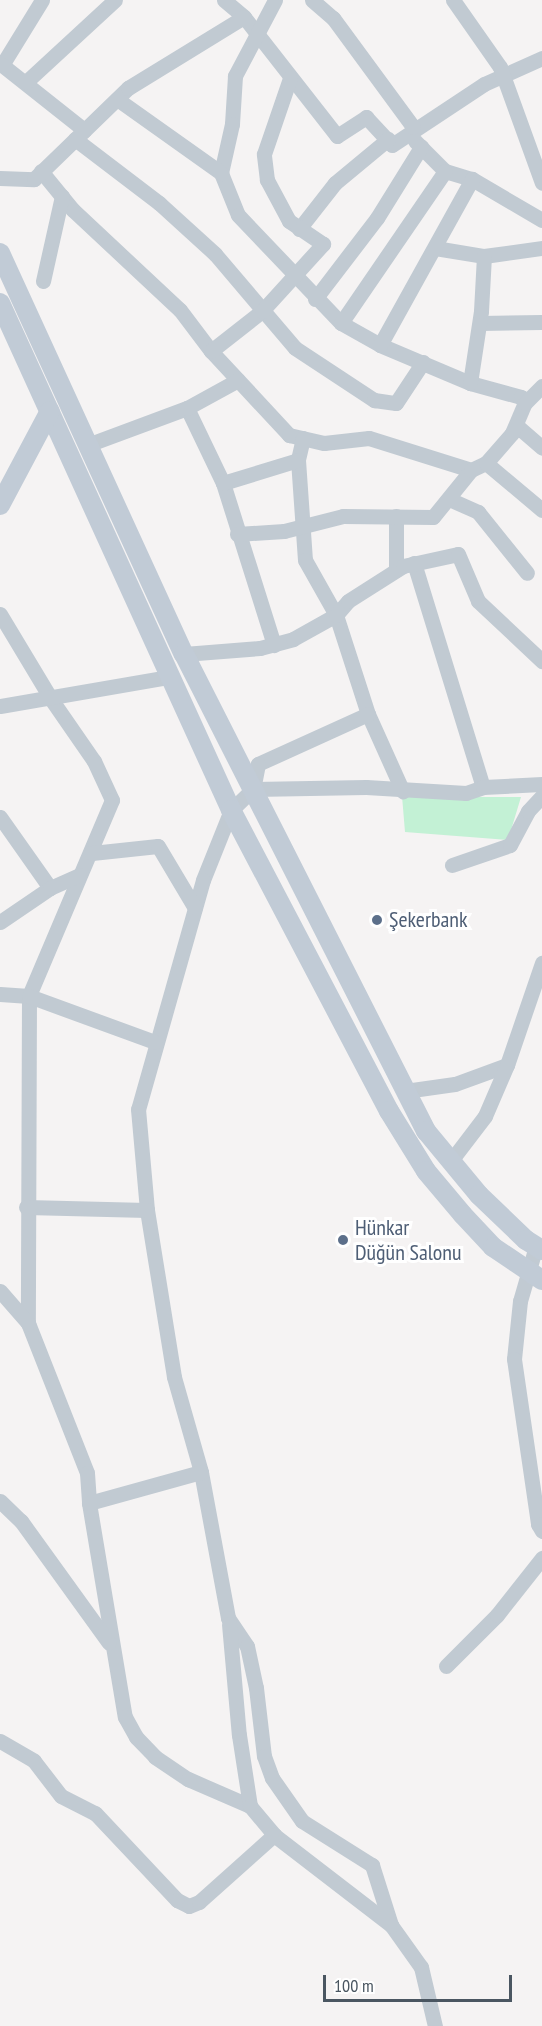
<!DOCTYPE html>
<meta charset="utf-8">
<style>
body{margin:0}
#map{position:relative;width:542px;height:2026px;overflow:hidden;background:#f5f3f3;font-family:"PT Sans Narrow",sans-serif}
div>[style]{position:absolute}
.green>*{inset:0;background:#c3f1d5}
.street>*{height:15px;margin:-7.5px;padding:0 7.5px;transform-origin:7.5px;border-radius:7.5px;background:#c1cad2}
.secondary>*{height:20px;margin:-10px;padding:0 10px;transform-origin:10px;border-radius:10px;background:#c1cbd6}
.dots>*{width:16px;height:16px;translate:-50% -50%;box-sizing:border-box;border:3px solid #fff;border-radius:50%}
span{translate:-50% -50%;white-space:nowrap;text-align:center;line-height:1.15;-webkit-text-stroke:6px #fff;paint-order:stroke}
.service-label{font-size:22px;color:#4e5e75}
.left{translate:0 -50%;text-align:left}
.scale{position:absolute;left:323px;top:1975px;width:189px;height:27px;box-sizing:border-box;border:3px solid #4a5661;border-top:0;padding-left:8px;font-size:18px;line-height:21px;white-space:nowrap;color:#4a5661;-webkit-text-stroke:4px #fff;paint-order:stroke}
</style>
<div id="map">
<div class="green">
<div style="clip-path:polygon(402px 796px,488px 797px,521px 797px,508px 840px,405px 832px)"></div>
</div>
<div class="street">
<div style="left:42px;top:0;width:76px;rotate:121.6deg"></div>
<div style="left:2px;top:65px;width:105px;rotate:38.4deg"></div>
<div style="left:224px;top:0;width:26px;rotate:40deg"></div>
<div style="left:244px;top:17px;width:151px;rotate:52deg"></div>
<div style="left:337px;top:136px;width:35px;rotate:-33deg"></div>
<div style="left:366px;top:117px;width:38px;rotate:47deg"></div>
<div style="left:392px;top:145px;width:110px;rotate:-33.5deg"></div>
<div style="left:484px;top:84px;width:64px;rotate:-24.1deg"></div>
<div style="left:275px;top:0;width:86px;rotate:117.8deg"></div>
<div style="left:235px;top:76px;width:48px;rotate:93.6deg"></div>
<div style="left:232px;top:124px;width:50px;rotate:102.7deg"></div>
<div style="left:221px;top:173px;width:45px;rotate:68deg"></div>
<div style="left:238px;top:215px;width:149px;rotate:46.4deg"></div>
<div style="left:341px;top:323px;width:45px;rotate:29.4deg"></div>
<div style="left:380px;top:345px;width:98px;rotate:22.9deg"></div>
<div style="left:470px;top:383px;width:53px;rotate:15.4deg"></div>
<div style="left:521px;top:397px;width:7px;rotate:56deg"></div>
<div style="left:312px;top:0;width:28px;rotate:41deg"></div>
<div style="left:333px;top:18px;width:135px;rotate:53.7deg"></div>
<div style="left:453px;top:0;width:82px;rotate:55deg"></div>
<div style="left:500px;top:67px;width:123px;rotate:70.1deg"></div>
<div style="left:26px;top:82px;width:121px;rotate:-42.7deg"></div>
<div style="left:117px;top:99px;width:128px;rotate:35.4deg"></div>
<div style="left:75px;top:139px;width:106px;rotate:37.3deg"></div>
<div style="left:159px;top:203px;width:76px;rotate:42.3deg"></div>
<div style="left:215px;top:254px;width:123px;rotate:49.6deg"></div>
<div style="left:295px;top:348px;width:95px;rotate:33.4deg"></div>
<div style="left:374px;top:400px;width:22px;rotate:8deg"></div>
<div style="left:396px;top:403px;width:49px;rotate:-56.6deg"></div>
<div style="left:415px;top:141px;width:42px;rotate:45deg"></div>
<div style="left:445px;top:171px;width:28px;rotate:17deg"></div>
<div style="left:472px;top:179px;width:81px;rotate:30.4deg"></div>
<div style="left:41px;top:171px;width:50px;rotate:50.6deg"></div>
<div style="left:73px;top:210px;width:146px;rotate:43.1deg"></div>
<div style="left:180px;top:310px;width:51px;rotate:52.9deg"></div>
<div style="left:211px;top:351px;width:115px;rotate:47.1deg"></div>
<div style="left:289px;top:435px;width:36px;rotate:13deg"></div>
<div style="left:324px;top:443px;width:45px;rotate:-6.3deg"></div>
<div style="left:369px;top:438px;width:107px;rotate:17.4deg"></div>
<div style="left:0;top:178px;width:34px;rotate:2deg"></div>
<div style="left:34px;top:179px;width:131px;rotate:-44.1deg"></div>
<div style="left:128px;top:88px;width:136px;rotate:-31.5deg"></div>
<div style="left:299px;top:229px;width:58px;rotate:-52deg"></div>
<div style="left:335px;top:183px;width:69px;rotate:-39.7deg"></div>
<div style="left:435px;top:248px;width:50px;rotate:9.3deg"></div>
<div style="left:484px;top:256px;width:59px;rotate:-7.9deg"></div>
<div style="left:43px;top:281px;width:87px;rotate:-77.4deg"></div>
<div style="left:315px;top:299px;width:102px;rotate:-52.6deg"></div>
<div style="left:377px;top:218px;width:84px;rotate:-58.2deg"></div>
<div style="left:341px;top:323px;width:184px;rotate:-55.6deg"></div>
<div style="left:480px;top:323px;width:62px;rotate:-0.9deg"></div>
<div style="left:380px;top:345px;width:190px;rotate:-61deg"></div>
<div style="left:211px;top:351px;width:65px;rotate:-38.1deg"></div>
<div style="left:262px;top:311px;width:91px;rotate:-47.7deg"></div>
<div style="left:323px;top:244px;width:41px;rotate:-145.9deg"></div>
<div style="left:289px;top:221px;width:47px;rotate:-118.2deg"></div>
<div style="left:267px;top:180px;width:26px;rotate:-97deg"></div>
<div style="left:264px;top:154px;width:80px;rotate:-71.1deg"></div>
<div style="left:470px;top:383px;width:73px;rotate:-81.3deg"></div>
<div style="left:481px;top:311px;width:55px;rotate:-86.9deg"></div>
<div style="left:187px;top:408px;width:83px;rotate:64.4deg"></div>
<div style="left:223px;top:483px;width:170px;rotate:72.5deg"></div>
<div style="left:517px;top:426px;width:33px;rotate:41deg"></div>
<div style="left:303px;top:438px;width:23px;rotate:103deg"></div>
<div style="left:298px;top:460px;width:100px;rotate:86deg"></div>
<div style="left:305px;top:560px;width:63px;rotate:60.6deg"></div>
<div style="left:336px;top:615px;width:104px;rotate:72.1deg"></div>
<div style="left:368px;top:714px;width:85px;rotate:65.8deg"></div>
<div style="left:90px;top:444px;width:103px;rotate:-20.4deg"></div>
<div style="left:187px;top:408px;width:58px;rotate:-28.8deg"></div>
<div style="left:486px;top:463px;width:73px;rotate:40deg"></div>
<div style="left:223px;top:483px;width:78px;rotate:-17deg"></div>
<div style="left:449px;top:499px;width:32px;rotate:24deg"></div>
<div style="left:478px;top:512px;width:78px;rotate:51.2deg"></div>
<div style="left:396px;top:516px;width:54px;rotate:90deg"></div>
<div style="left:237px;top:534px;width:47px;rotate:-3.7deg"></div>
<div style="left:284px;top:531px;width:61px;rotate:-14.3deg"></div>
<div style="left:343px;top:516px;width:90px;rotate:0.6deg"></div>
<div style="left:433px;top:517px;width:60px;rotate:-51deg"></div>
<div style="left:471px;top:470px;width:17px;rotate:-25deg"></div>
<div style="left:486px;top:463px;width:40px;rotate:-49deg"></div>
<div style="left:512px;top:433px;width:33px;rotate:-67deg"></div>
<div style="left:525px;top:403px;width:24px;rotate:-45deg"></div>
<div style="left:414px;top:563px;width:234px;rotate:72.9deg"></div>
<div style="left:0;top:614px;width:99px;rotate:59deg"></div>
<div style="left:51px;top:699px;width:75px;rotate:55.3deg"></div>
<div style="left:94px;top:761px;width:43px;rotate:65.2deg"></div>
<div style="left:112px;top:800px;width:213px;rotate:113deg"></div>
<div style="left:29px;top:996px;width:327px;rotate:90.2deg"></div>
<div style="left:28px;top:1323px;width:161px;rotate:68.5deg"></div>
<div style="left:87px;top:1473px;width:30px;rotate:86deg"></div>
<div style="left:89px;top:1503px;width:217px;rotate:80.5deg"></div>
<div style="left:125px;top:1717px;width:23px;rotate:61deg"></div>
<div style="left:136px;top:1737px;width:28px;rotate:46deg"></div>
<div style="left:155px;top:1757px;width:40px;rotate:34deg"></div>
<div style="left:188px;top:1779px;width:68px;rotate:23.5deg"></div>
<div style="left:184px;top:654px;width:76px;rotate:-4.5deg"></div>
<div style="left:260px;top:648px;width:34px;rotate:-15deg"></div>
<div style="left:293px;top:639px;width:49px;rotate:-29.2deg"></div>
<div style="left:336px;top:615px;width:18px;rotate:-49deg"></div>
<div style="left:348px;top:601px;width:65px;rotate:-32.5deg"></div>
<div style="left:403px;top:566px;width:56px;rotate:-12.3deg"></div>
<div style="left:458px;top:554px;width:51px;rotate:66.9deg"></div>
<div style="left:478px;top:601px;width:88px;rotate:43.2deg"></div>
<div style="left:0;top:706px;width:170px;rotate:-9.8deg"></div>
<div style="left:368px;top:714px;width:121px;rotate:155.6deg"></div>
<div style="left:258px;top:764px;width:25px;rotate:101deg"></div>
<div style="left:253px;top:789px;width:30px;rotate:136deg"></div>
<div style="left:231px;top:810px;width:75px;rotate:111.8deg"></div>
<div style="left:203px;top:880px;width:238px;rotate:105.8deg"></div>
<div style="left:138px;top:1109px;width:101px;rotate:84.9deg"></div>
<div style="left:147px;top:1210px;width:169px;rotate:80.8deg"></div>
<div style="left:174px;top:1377px;width:99px;rotate:74.1deg"></div>
<div style="left:201px;top:1472px;width:148px;rotate:79.5deg"></div>
<div style="left:228px;top:1618px;width:34px;rotate:56deg"></div>
<div style="left:247px;top:1646px;width:43px;rotate:77.9deg"></div>
<div style="left:256px;top:1688px;width:68px;rotate:83.3deg"></div>
<div style="left:264px;top:1756px;width:23px;rotate:70deg"></div>
<div style="left:272px;top:1778px;width:52px;rotate:55.1deg"></div>
<div style="left:302px;top:1821px;width:83px;rotate:32.2deg"></div>
<div style="left:372px;top:1865px;width:63px;rotate:72.4deg"></div>
<div style="left:391px;top:1925px;width:52px;rotate:54.5deg"></div>
<div style="left:421px;top:1967px;width:61px;rotate:76.7deg"></div>
<div style="left:253px;top:789px;width:113px;rotate:-1deg"></div>
<div style="left:366px;top:787px;width:100px;rotate:3.4deg"></div>
<div style="left:466px;top:793px;width:18px;rotate:-19deg"></div>
<div style="left:483px;top:787px;width:59px;rotate:-2.9deg"></div>
<div style="left:0;top:817px;width:87px;rotate:54.8deg"></div>
<div style="left:92px;top:853px;width:66px;rotate:-6.1deg"></div>
<div style="left:158px;top:846px;width:72px;rotate:59.2deg"></div>
<div style="left:452px;top:865px;width:61px;rotate:-19deg"></div>
<div style="left:510px;top:845px;width:38px;rotate:-62deg"></div>
<div style="left:528px;top:811px;width:21px;rotate:-47deg"></div>
<div style="left:0;top:922px;width:60px;rotate:-34.2deg"></div>
<div style="left:50px;top:888px;width:32px;rotate:-24deg"></div>
<div style="left:0;top:994px;width:29px;rotate:4deg"></div>
<div style="left:29px;top:996px;width:134px;rotate:20.1deg"></div>
<div style="left:405px;top:1091px;width:50px;rotate:-8deg"></div>
<div style="left:455px;top:1084px;width:55px;rotate:-20.1deg"></div>
<div style="left:507px;top:1065px;width:108px;rotate:-71.1deg"></div>
<div style="left:450px;top:1162px;width:58px;rotate:-52.7deg"></div>
<div style="left:485px;top:1116px;width:56px;rotate:-66.7deg"></div>
<div style="left:26px;top:1207px;width:121px;rotate:1.4deg"></div>
<div style="left:536px;top:1246px;width:57px;rotate:106.2deg"></div>
<div style="left:520px;top:1301px;width:58px;rotate:95.9deg"></div>
<div style="left:514px;top:1359px;width:167px;rotate:81.7deg"></div>
<div style="left:538px;top:1524px;width:8px;rotate:60deg"></div>
<div style="left:0;top:1291px;width:43px;rotate:48.8deg"></div>
<div style="left:0;top:1501px;width:29px;rotate:44deg"></div>
<div style="left:21px;top:1521px;width:150px;rotate:54.2deg"></div>
<div style="left:89px;top:1503px;width:116px;rotate:-15.5deg"></div>
<div style="left:229px;top:1624px;width:111px;rotate:84.9deg"></div>
<div style="left:239px;top:1735px;width:72px;rotate:81.2deg"></div>
<div style="left:250px;top:1806px;width:38px;rotate:50deg"></div>
<div style="left:274px;top:1835px;width:148px;rotate:37.6deg"></div>
<div style="left:446px;top:1666px;width:72px;rotate:-45deg"></div>
<div style="left:497px;top:1615px;width:73px;rotate:-51.7deg"></div>
<div style="left:0;top:1741px;width:39px;rotate:30deg"></div>
<div style="left:34px;top:1761px;width:44px;rotate:52.4deg"></div>
<div style="left:61px;top:1796px;width:38px;rotate:27deg"></div>
<div style="left:95px;top:1813px;width:120px;rotate:46.7deg"></div>
<div style="left:177px;top:1900px;width:13px;rotate:27deg"></div>
<div style="left:189px;top:1906px;width:11px;rotate:-22deg"></div>
<div style="left:199px;top:1902px;width:101px;rotate:-41.8deg"></div>
</div>
<div class="secondary">
<div style="left:0;top:253px;width:441px;rotate:65.4deg"></div>
<div style="left:184px;top:654px;width:535px;rotate:63.1deg"></div>
<div style="left:426px;top:1131px;width:83px;rotate:50.4deg"></div>
<div style="left:479px;top:1195px;width:65px;rotate:43.8deg"></div>
<div style="left:526px;top:1240px;width:19px;rotate:32deg"></div>
<div style="left:0;top:303px;width:557px;rotate:65.5deg"></div>
<div style="left:231px;top:810px;width:340px;rotate:62.3deg"></div>
<div style="left:389px;top:1111px;width:70px;rotate:58.3deg"></div>
<div style="left:426px;top:1171px;width:57px;rotate:49.9deg"></div>
<div style="left:463px;top:1215px;width:44px;rotate:46.8deg"></div>
<div style="left:493px;top:1247px;width:59px;rotate:34deg"></div>
<div style="left:0;top:505px;width:106px;rotate:-62deg"></div>
</div>
<div class="dots">
<div style="left:377px;top:920px;background:#5c6f8a"></div>
<div style="left:343px;top:1240px;background:#5c6f8a"></div>
</div>
<div class="service-label">
<span class="left" style="left:389px;top:920px">Şekerbank</span>
<span class="left" style="left:355px;top:1240px">Hünkar<br>Düğün Salonu</span>
</div>
<div class="scale">100 m</div>
</div>
